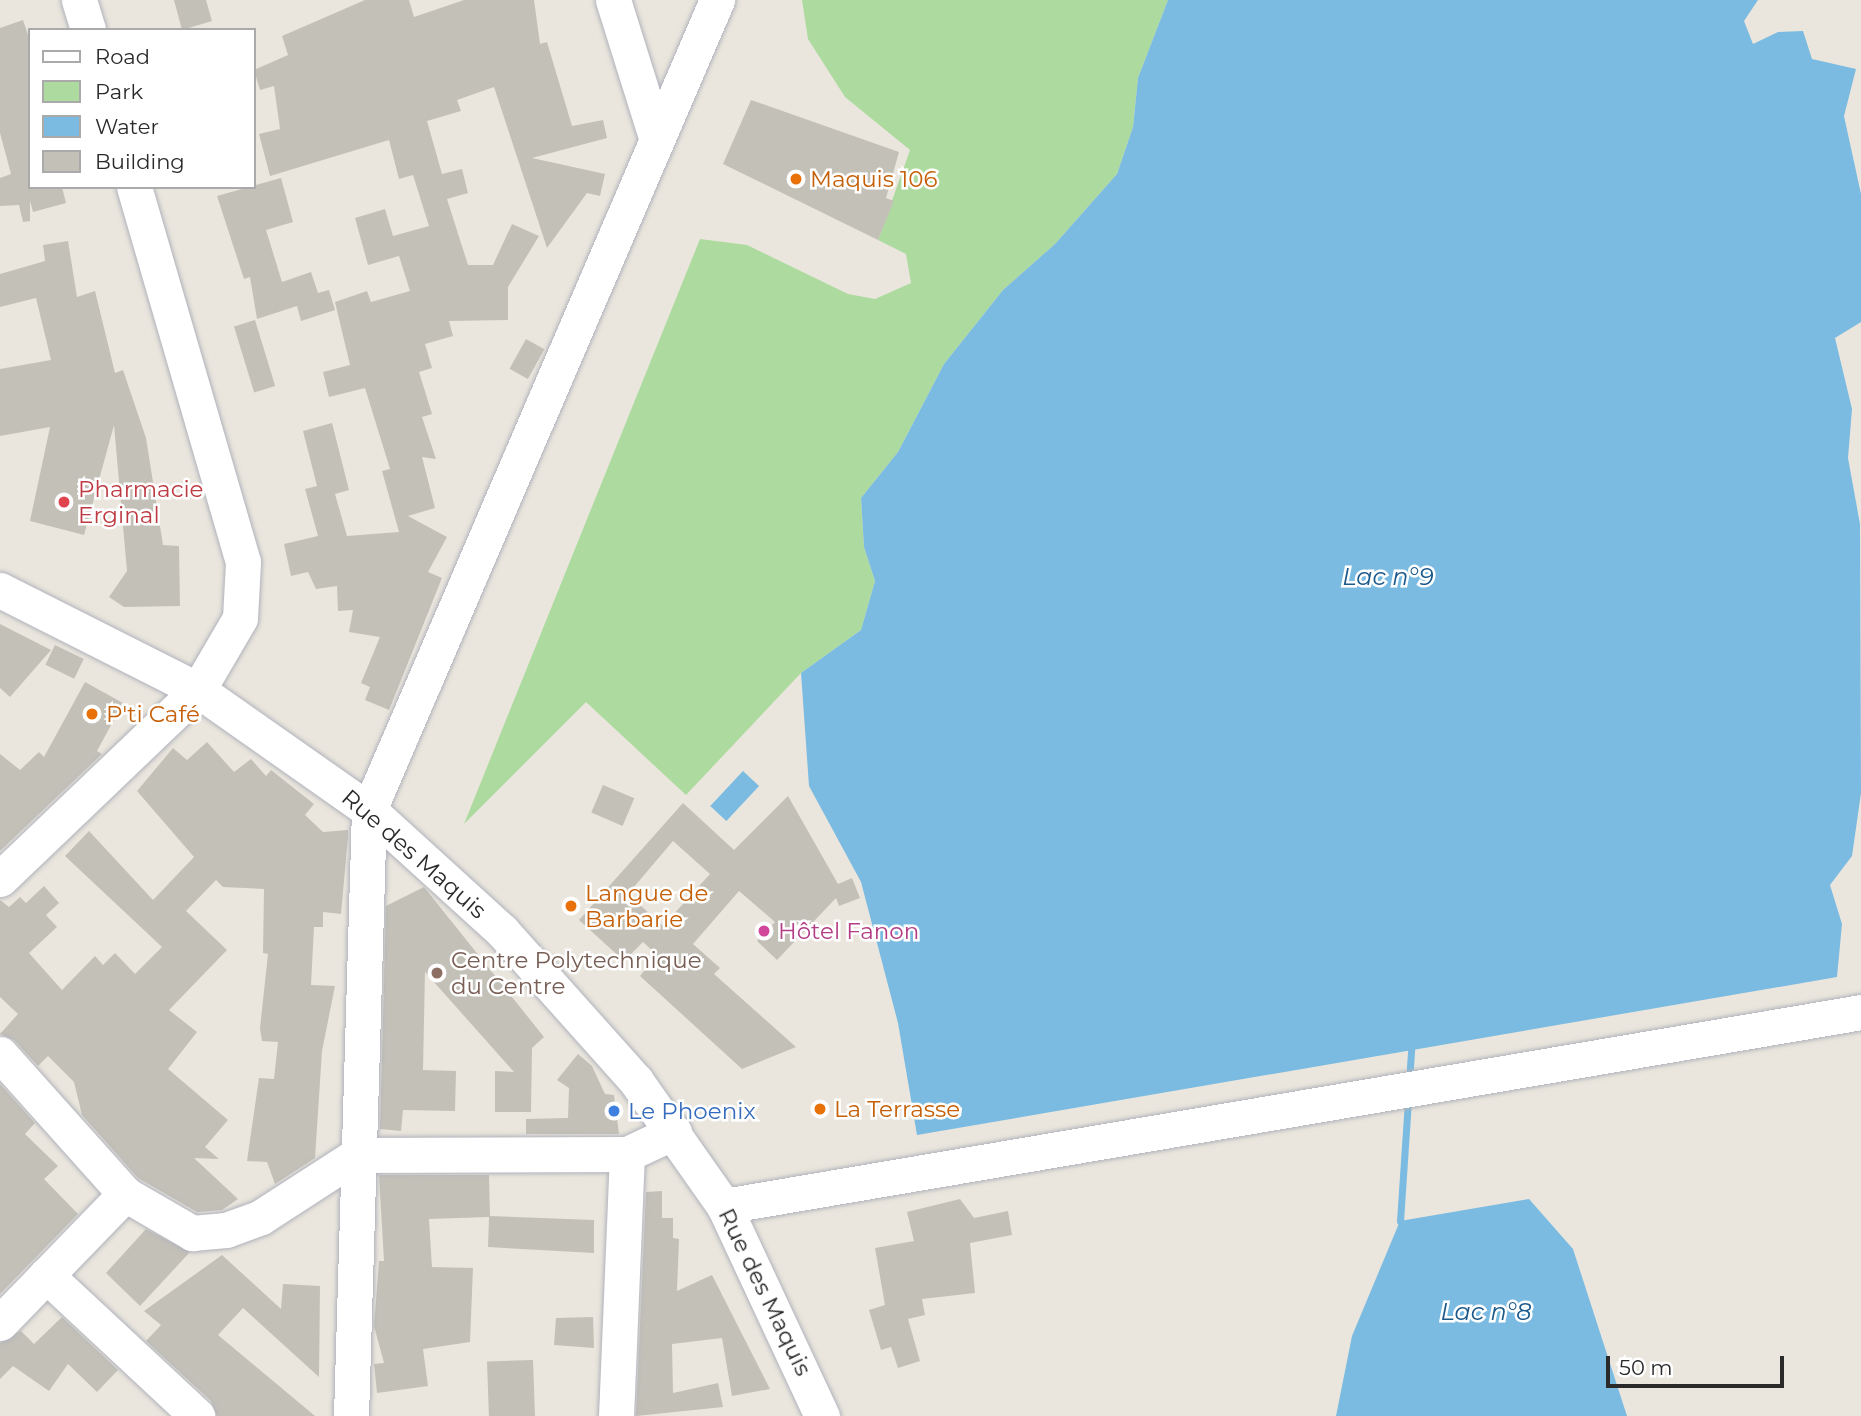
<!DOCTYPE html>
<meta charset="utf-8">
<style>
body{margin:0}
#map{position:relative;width:1861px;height:1416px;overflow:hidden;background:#eae6dd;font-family:Montserrat,sans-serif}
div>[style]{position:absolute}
.green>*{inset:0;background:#addb9f}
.water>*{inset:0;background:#7bbbe1;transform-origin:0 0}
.stream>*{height:7px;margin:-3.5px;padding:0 3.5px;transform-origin:3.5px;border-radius:3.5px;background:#7bbbe1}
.building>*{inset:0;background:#c3c0b8;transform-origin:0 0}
.roads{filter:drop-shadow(0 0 2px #b0b2bc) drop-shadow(0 0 2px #b0b2bc)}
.minor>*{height:35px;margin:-17.5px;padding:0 17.5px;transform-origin:17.5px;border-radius:17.5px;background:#fff}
.dots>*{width:19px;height:19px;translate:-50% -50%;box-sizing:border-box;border:4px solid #fff;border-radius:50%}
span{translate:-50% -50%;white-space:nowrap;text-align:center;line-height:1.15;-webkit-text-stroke:5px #fff;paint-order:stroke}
.food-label{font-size:23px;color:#c56008}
.left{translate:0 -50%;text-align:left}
.health-label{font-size:23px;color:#be3a42}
.street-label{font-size:23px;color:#2a2a2a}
.hotel-label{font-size:23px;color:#b23c85}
.education-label{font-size:23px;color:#785e54}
.shop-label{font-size:23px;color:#366cbe}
.water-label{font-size:24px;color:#1c598b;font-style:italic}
.legend{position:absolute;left:28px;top:28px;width:228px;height:161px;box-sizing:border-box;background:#fff;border:2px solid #aaa;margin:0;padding:9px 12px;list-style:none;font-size:21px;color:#2a2a2a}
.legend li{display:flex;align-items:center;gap:14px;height:35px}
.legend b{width:35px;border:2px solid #aaa}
.scale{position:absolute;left:1606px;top:1356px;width:178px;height:32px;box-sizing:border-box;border:4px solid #2a2a2a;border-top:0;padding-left:9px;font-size:21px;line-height:24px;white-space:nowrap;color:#2a2a2a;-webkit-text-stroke:5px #fff;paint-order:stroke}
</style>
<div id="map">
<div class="green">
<div style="clip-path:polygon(802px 0,1168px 0,1138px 78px,1133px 127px,1117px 174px,1055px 244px,1003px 290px,944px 364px,898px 452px,861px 498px,864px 547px,875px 581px,861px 630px,801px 673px,686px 795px,586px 702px,464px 824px,700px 239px,747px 245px,848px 294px,875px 299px,911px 283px,906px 254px,878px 240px,910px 150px,845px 97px,808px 39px)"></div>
</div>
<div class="water">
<div style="clip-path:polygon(1168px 0,1758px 0,1744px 21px,1753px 44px,1778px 32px,1803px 31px,1812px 59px,1856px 69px,1844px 116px,1861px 194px,1861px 322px,1835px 338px,1852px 409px,1848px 458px,1860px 524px,1861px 793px,1852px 856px,1830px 885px,1842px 924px,1837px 977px,917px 1135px,898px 1023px,861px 882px,809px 786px,801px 673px,861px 630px,875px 581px,864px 547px,861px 498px,898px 452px,944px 364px,1003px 290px,1055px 244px,1117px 174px,1133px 127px,1138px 78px)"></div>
<div style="left:743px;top:771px;width:22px;height:48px;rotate:43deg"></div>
<div style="clip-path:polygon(1529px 1199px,1573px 1249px,1627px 1416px,1336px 1416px,1352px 1336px,1400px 1221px)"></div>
</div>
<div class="stream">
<div style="left:1409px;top:1081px;width:31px;rotate:-86deg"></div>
<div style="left:1400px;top:1221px;width:121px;rotate:-86.2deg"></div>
</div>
<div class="building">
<div style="clip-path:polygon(174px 0,206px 0,212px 21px,182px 30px)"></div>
<div style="clip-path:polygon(365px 0,409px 0,414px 17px,464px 0,534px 0,540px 44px,547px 42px,572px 126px,603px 120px,607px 138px,532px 158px,605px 174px,600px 196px,587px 193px,547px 248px,494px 87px,457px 100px,461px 111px,427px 121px,442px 174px,462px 169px,468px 193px,447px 199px,468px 265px,493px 265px,512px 224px,539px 236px,508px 287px,508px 320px,449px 321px,453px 336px,425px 344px,432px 368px,419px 372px,432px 414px,422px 417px,436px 459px,422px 457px,435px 508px,408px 516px,447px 537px,428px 572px,442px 578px,389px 710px,365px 700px,370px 687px,361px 683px,380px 637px,349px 632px,353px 610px,338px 611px,337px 586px,316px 589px,308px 572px,291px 576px,284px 544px,318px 536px,305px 489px,317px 486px,303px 431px,332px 423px,349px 490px,335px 494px,347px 536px,399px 532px,382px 471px,390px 469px,365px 388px,329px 397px,323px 372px,350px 365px,335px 302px,367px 291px,371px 302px,410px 291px,399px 256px,368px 265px,355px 218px,385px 209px,393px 236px,429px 226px,413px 175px,399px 179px,389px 140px,270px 176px,259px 134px,280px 129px,274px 86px,260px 90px,254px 70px,288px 55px,282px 36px)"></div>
<div style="clip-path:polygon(23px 20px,30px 41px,30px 187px,62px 187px,66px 203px,33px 212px,30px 201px,30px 221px,23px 222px,19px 205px,0 206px,0 178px,11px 174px,0 133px,0 28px)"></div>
<div style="clip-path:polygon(751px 100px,899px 152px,886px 198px,894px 201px,878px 240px,723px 164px)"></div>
<div style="clip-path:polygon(281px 178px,293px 222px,266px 230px,282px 282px,311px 272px,318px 293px,329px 290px,335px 310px,301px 321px,297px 306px,257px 319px,250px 277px,244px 279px,217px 196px)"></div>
<div style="clip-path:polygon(68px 241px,77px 297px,95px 291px,115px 373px,123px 370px,146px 438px,163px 545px,179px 546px,180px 606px,124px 607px,109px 597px,127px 571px,114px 425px,84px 535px,30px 521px,50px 427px,0 436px,0 369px,51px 360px,36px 298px,0 307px,0 274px,45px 261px,43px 245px)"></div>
<div style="left:255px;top:320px;width:69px;height:22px;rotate:73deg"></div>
<div style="left:526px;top:339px;width:21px;height:34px;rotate:29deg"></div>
<div style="clip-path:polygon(0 624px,51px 650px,10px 697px,0 688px)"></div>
<div style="left:55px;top:645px;width:32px;height:22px;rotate:26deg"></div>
<div style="clip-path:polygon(85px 682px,123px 703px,97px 751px,102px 754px,0 851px,0 754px,20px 770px,39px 752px,44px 757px)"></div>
<div style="clip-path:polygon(207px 742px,234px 772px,251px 759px,266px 776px,271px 770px,314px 804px,305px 815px,323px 832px,348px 830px,348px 837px,341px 914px,323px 912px,323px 927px,314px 927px,311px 985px,335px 986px,322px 1051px,315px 1158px,275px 1184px,267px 1162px,247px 1161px,259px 1078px,274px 1079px,278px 1042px,262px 1041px,260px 1028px,268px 954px,263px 953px,264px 889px,223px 887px,216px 880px,186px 911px,227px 950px,169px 1010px,197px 1032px,168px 1069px,228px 1120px,205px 1147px,219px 1159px,194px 1158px,238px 1199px,222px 1210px,197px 1212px,138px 1178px,82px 1115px,74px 1082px,48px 1056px,38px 1066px,14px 1040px,0 1034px,18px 1014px,0 997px,0 900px,9px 907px,20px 897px,26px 903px,44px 886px,59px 903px,46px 915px,57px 927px,29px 953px,62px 990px,95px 956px,103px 965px,115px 953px,135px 974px,162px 947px,65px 856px,89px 831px,153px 900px,194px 857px,137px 791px,173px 748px,187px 760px)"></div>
<div style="left:603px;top:785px;width:34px;height:30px;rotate:23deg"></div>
<div style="clip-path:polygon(evenodd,788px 796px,838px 884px,852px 878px,860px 898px,839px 906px,836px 898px,777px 960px,757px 941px,775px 922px,739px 891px,693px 944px,720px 968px,714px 974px,796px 1047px,742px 1069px,640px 976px,657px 955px,643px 942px,624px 961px,579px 920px,683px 803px,734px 850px,788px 796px,673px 841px,710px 874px,663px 926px,628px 894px,673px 841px)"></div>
<div style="clip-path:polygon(424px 887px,544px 1037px,532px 1048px,531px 1112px,495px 1112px,495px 1071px,514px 1072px,425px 972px,423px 1070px,456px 1071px,455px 1111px,403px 1110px,401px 1131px,380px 1129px,386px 906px)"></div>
<div style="clip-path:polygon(578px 1054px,592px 1066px,605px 1094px,614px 1095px,619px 1134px,526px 1134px,526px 1119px,568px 1118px,569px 1088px,557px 1080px)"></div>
<div style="clip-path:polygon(0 1084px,35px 1123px,25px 1134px,58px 1166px,44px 1179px,78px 1214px,0 1294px)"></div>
<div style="clip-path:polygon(379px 1175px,489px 1175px,490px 1216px,594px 1220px,594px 1253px,488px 1247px,489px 1217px,429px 1219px,432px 1267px,473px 1268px,470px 1342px,423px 1349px,428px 1386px,377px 1393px,374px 1364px,384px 1363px,374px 1326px,379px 1261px,384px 1261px)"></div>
<div style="clip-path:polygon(662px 1191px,662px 1218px,673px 1218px,673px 1238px,679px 1239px,677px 1291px,712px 1275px,770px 1389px,732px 1396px,722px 1338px,672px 1344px,673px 1393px,718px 1383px,723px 1407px,636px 1416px,646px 1192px)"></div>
<div style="clip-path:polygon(960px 1199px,974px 1218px,1008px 1211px,1012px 1235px,970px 1243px,975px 1293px,922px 1299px,925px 1315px,908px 1319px,920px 1361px,898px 1368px,891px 1347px,881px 1350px,869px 1310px,885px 1305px,875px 1248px,914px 1241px,907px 1212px)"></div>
<div style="clip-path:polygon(146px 1229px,190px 1252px,140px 1306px,106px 1273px)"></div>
<div style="clip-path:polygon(222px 1255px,281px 1309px,283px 1284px,320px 1286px,319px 1377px,243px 1308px,218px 1335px,315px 1416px,217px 1416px,211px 1401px,146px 1341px,161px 1325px,144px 1311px)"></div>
<div style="clip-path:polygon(62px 1317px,118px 1370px,97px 1392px,68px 1364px,49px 1391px,13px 1366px,0 1379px,0 1343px,21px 1331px,34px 1344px)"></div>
<div style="clip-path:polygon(593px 1317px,594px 1348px,554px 1345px,556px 1318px)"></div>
<div style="left:533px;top:1360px;width:56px;height:46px;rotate:88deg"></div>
</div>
<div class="roads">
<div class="minor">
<div style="left:79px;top:0;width:31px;rotate:73deg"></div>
<div style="left:613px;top:0;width:144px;rotate:72.6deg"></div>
<div style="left:0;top:590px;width:222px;rotate:26.8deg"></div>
<div style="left:198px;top:690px;width:209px;rotate:35.1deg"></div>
<div style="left:369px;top:810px;width:180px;rotate:42.3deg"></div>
<div style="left:502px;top:931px;width:201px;rotate:48.2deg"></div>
<div style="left:636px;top:1081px;width:153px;rotate:54.9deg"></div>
<div style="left:724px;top:1206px;width:232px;rotate:65deg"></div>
<div style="left:0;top:879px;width:274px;rotate:-43.7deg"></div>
<div style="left:198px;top:690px;width:83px;rotate:-59.7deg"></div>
<div style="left:240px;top:618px;width:56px;rotate:-86.9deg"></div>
<div style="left:243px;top:562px;width:391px;rotate:-106.2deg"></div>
<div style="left:0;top:1054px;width:188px;rotate:48.2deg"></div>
<div style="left:125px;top:1194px;width:78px;rotate:30.2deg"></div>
<div style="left:192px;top:1233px;width:34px;rotate:-5deg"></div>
<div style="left:226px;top:1230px;width:37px;rotate:-20deg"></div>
<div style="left:261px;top:1217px;width:114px;rotate:-32.9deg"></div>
<div style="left:357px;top:1155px;width:270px;rotate:-0.2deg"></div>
<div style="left:627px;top:1154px;width:52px;rotate:-25.1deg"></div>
<div style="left:724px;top:1206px;width:1153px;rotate:-9.68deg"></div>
<div style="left:46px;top:1275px;width:207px;rotate:43deg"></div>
<div style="left:0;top:1323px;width:180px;rotate:-45.9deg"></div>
<div style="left:351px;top:1416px;width:606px;rotate:-88.3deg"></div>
<div style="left:369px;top:810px;width:882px;rotate:-66.75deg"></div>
<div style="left:616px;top:1416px;width:262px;rotate:-87.6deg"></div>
</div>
</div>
<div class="dots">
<div style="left:796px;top:179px;background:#e8710a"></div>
<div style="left:64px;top:502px;background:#e0444e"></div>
<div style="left:92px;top:714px;background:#e8710a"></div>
<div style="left:571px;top:906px;background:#e8710a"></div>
<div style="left:764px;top:931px;background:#d1479c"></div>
<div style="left:437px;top:973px;background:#8d6e63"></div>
<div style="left:820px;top:1109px;background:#e8710a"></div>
<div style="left:614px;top:1111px;background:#3f7fe0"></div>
</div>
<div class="food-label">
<span class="left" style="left:810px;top:179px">Maquis 106</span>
<span class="left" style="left:106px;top:714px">P'ti Café</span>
<span class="left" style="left:585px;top:906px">Langue de<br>Barbarie</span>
<span class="left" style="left:834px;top:1109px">La Terrasse</span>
</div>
<div class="health-label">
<span class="left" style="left:78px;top:502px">Pharmacie<br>Erginal</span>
</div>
<div class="street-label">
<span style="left:414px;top:854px;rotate:41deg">Rue des Maquis</span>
<span style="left:765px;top:1292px;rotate:64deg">Rue des Maquis</span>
</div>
<div class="hotel-label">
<span class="left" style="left:778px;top:931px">Hôtel Fanon</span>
</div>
<div class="education-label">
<span class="left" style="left:451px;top:973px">Centre Polytechnique<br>du Centre</span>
</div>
<div class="shop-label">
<span class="left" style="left:628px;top:1111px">Le Phoenix</span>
</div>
<div class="water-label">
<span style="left:1388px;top:577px">Lac n°9</span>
<span style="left:1486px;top:1312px">Lac n°8</span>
</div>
<ul class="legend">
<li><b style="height:9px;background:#fff"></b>Road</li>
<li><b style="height:19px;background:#addb9f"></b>Park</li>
<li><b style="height:19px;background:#7bbbe1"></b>Water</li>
<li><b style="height:19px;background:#c3c0b8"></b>Building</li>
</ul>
<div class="scale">50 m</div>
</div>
